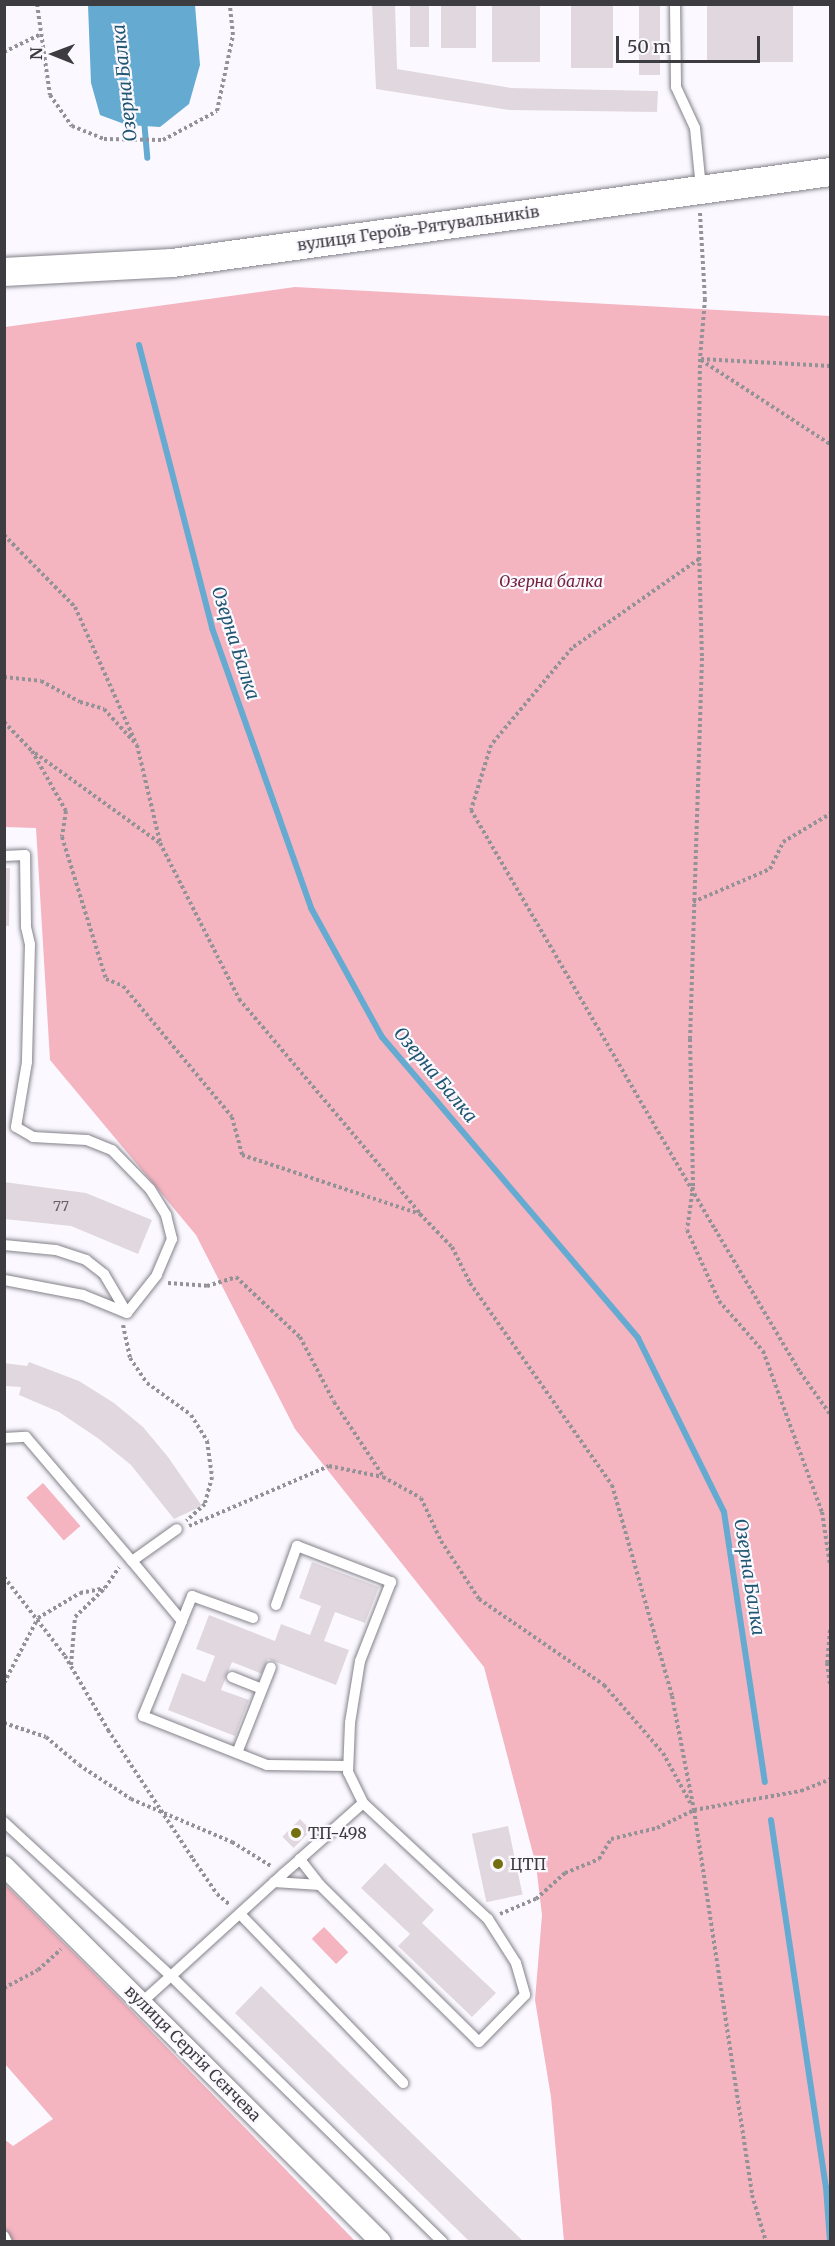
<!DOCTYPE html>
<meta charset="utf-8">
<style>
body{margin:0}
#map{position:relative;width:835px;height:2246px;overflow:hidden;background:#fbf9ff;font-family:Merriweather,serif}
div>[style]{position:absolute}
.green>*{inset:0;background:#f4b4c0;transform-origin:0 0}
.water>*{inset:0;background:#65abd1}
.stream>*{height:6px;margin:-3px;padding:0 3px;transform-origin:3px;border-radius:3px;background:#65abd1}
.building>*{inset:0;background:#e1d8df;transform-origin:0 0}
.path>*{height:4px;margin-top:-2px;transform-origin:0;background:repeating-linear-gradient(90deg,#939297 0 3px,transparent 0 6px)}
.roads{filter:drop-shadow(0 0 2px #84818a) drop-shadow(0 0 2px #84818a)}
.lane>*{height:10px;margin:-5px;padding:0 5px;transform-origin:5px;border-radius:5px;background:#fff}
.street>*{height:20px;margin:-10px;padding:0 10px;transform-origin:10px;border-radius:10px;background:#fff}
.secondary>*{height:28px;margin:-14px;padding:0 14px;transform-origin:14px;border-radius:14px;background:#fff}
.dots>*{width:16px;height:16px;translate:-50% -50%;box-sizing:border-box;border:3px solid #fbf9ff;border-radius:50%}
span{translate:-50% -50%;white-space:nowrap;text-align:center;line-height:1.15;-webkit-text-stroke:4.5px #fbf9ff;paint-order:stroke}
.number-label{font-size:14px;color:#666368}
.number-label span{-webkit-text-stroke-width:0}
.street-label{font-size:16px;color:#3d3c40}
.park-label{font-size:16px;color:#78233c;font-style:italic}
.poi-label{font-size:16px;color:#3d3c40}
.left{translate:0 -50%;text-align:left}
.water-label{font-size:18px;color:#1f5671;font-style:italic}
.frame{position:absolute;inset:0;border:6px solid #3d3c40;pointer-events:none}
.north{position:absolute;left:24px;top:24px;width:60px;height:60px;-webkit-text-stroke:4px #fbf9ff;paint-order:stroke;rotate:271deg;font-size:16px;font-weight:700;line-height:24px;text-align:center;color:#3d3c40}
.north::after{content:'';display:block;margin:auto;width:21px;height:27px;background:#3d3c40;clip-path:polygon(50% 0,100% 100%,50% 72%,0 100%)}
.scale{position:absolute;left:616px;top:36px;width:144px;height:27px;box-sizing:border-box;border:3px solid #3d3c40;border-top:0;padding-left:8px;font-size:18px;line-height:21px;white-space:nowrap;color:#3d3c40;-webkit-text-stroke:4px #fbf9ff;paint-order:stroke}
</style>
<div id="map">
<div class="green">
<div style="clip-path:polygon(295px 287px,830px 316px,830px 2241px,564px 2241px,551px 2097px,535px 2000px,542px 1915px,536px 1865px,484px 1667px,295px 1429px,196px 1235px,50px 1060px,36px 828px,5px 827px,5px 327px)"></div>
<div style="left:43px;top:1483px;width:57px;height:22px;rotate:49deg"></div>
<div style="clip-path:polygon(5px 1884px,118px 1997px,355px 2241px,5px 2241px,4px 2139px,13px 2146px,53px 2119px,5px 2064px)"></div>
<div style="left:324px;top:1927px;width:35px;height:17px;rotate:46deg"></div>
</div>
<div class="water">
<div style="clip-path:polygon(88px 5px,195px 5px,200px 65px,189px 104px,160px 127px,127px 125px,100px 115px,91px 83px)"></div>
</div>
<div class="stream">
<div style="left:144px;top:120px;width:38px;rotate:85deg"></div>
<div style="left:139px;top:345px;width:292px;rotate:75.5deg"></div>
<div style="left:212px;top:628px;width:297px;rotate:70.5deg"></div>
<div style="left:311px;top:908px;width:147px;rotate:61.2deg"></div>
<div style="left:382px;top:1037px;width:395px;rotate:49.6deg"></div>
<div style="left:638px;top:1338px;width:194px;rotate:63.7deg"></div>
<div style="left:724px;top:1512px;width:273px;rotate:81.4deg"></div>
<div style="left:771px;top:1820px;width:371px;rotate:81.5deg"></div>
<div style="left:826px;top:2187px;width:55px;rotate:85.8deg"></div>
</div>
<div class="building">
<div style="clip-path:polygon(372px 4px,395px 4px,397px 69px,511px 88px,658px 91px,657px 112px,509px 110px,376px 89px)"></div>
<div style="left:410px;top:4px;width:19px;height:43px"></div>
<div style="left:441px;top:4px;width:35px;height:44px"></div>
<div style="left:492px;top:4px;width:48px;height:58px"></div>
<div style="left:571px;top:4px;width:42px;height:64px"></div>
<div style="left:639px;top:4px;width:21px;height:71px"></div>
<div style="left:707px;top:4px;width:86px;height:58px"></div>
<div style="clip-path:polygon(4px 868px,10px 868px,9px 926px,4px 926px)"></div>
<div style="clip-path:polygon(4px 1182px,86px 1193px,152px 1220px,138px 1254px,71px 1226px,4px 1219px)"></div>
<div style="clip-path:polygon(29px 1362px,79px 1381px,114px 1403px,143px 1427px,168px 1457px,202px 1506px,174px 1519px,131px 1465px,99px 1439px,59px 1412px,19px 1395px,21px 1387px,4px 1386px,4px 1363px,27px 1366px)"></div>
<div style="clip-path:polygon(312px 1562px,379px 1587px,365px 1623px,335px 1612px,324px 1641px,349px 1650px,336px 1685px,268px 1659px,262px 1674px,232px 1662px,221px 1690px,249px 1700px,235px 1736px,168px 1710px,182px 1673px,205px 1682px,215px 1656px,196px 1649px,209px 1615px,275px 1641px,281px 1624px,310px 1635px,321px 1606px,299px 1598px)"></div>
<div style="left:300px;top:1819px;width:16px;height:25px;rotate:45deg"></div>
<div style="left:508px;top:1826px;width:70px;height:37px;rotate:78deg"></div>
<div style="clip-path:polygon(385px 1863px,434px 1910px,422px 1923px,496px 1993px,472px 2017px,398px 1946px,410px 1934px,361px 1888px)"></div>
<div style="clip-path:polygon(261px 1986px,397px 2119px,524px 2242px,470px 2242px,235px 2013px)"></div>
</div>
<div class="path">
<div style="left:37px;top:4px;width:92px;rotate:81.9deg"></div>
<div style="left:50px;top:95px;width:38px;rotate:55deg"></div>
<div style="left:72px;top:126px;width:35px;rotate:22deg"></div>
<div style="left:104px;top:139px;width:59px;rotate:1deg"></div>
<div style="left:163px;top:140px;width:61px;rotate:-28.2deg"></div>
<div style="left:217px;top:111px;width:78px;rotate:-78.1deg"></div>
<div style="left:233px;top:35px;width:31px;rotate:-96deg"></div>
<div style="left:4px;top:52px;width:41px;rotate:-25.9deg"></div>
<div style="left:700px;top:213px;width:86px;rotate:86.7deg"></div>
<div style="left:705px;top:299px;width:60px;rotate:94.8deg"></div>
<div style="left:700px;top:359px;width:156px;rotate:90.7deg"></div>
<div style="left:698px;top:515px;width:143px;rotate:88.4deg"></div>
<div style="left:702px;top:658px;width:381px;rotate:91.8deg"></div>
<div style="left:690px;top:1039px;width:148px;rotate:88.8deg"></div>
<div style="left:693px;top:1187px;width:43px;rotate:97.9deg"></div>
<div style="left:687px;top:1230px;width:78px;rotate:65.7deg"></div>
<div style="left:719px;top:1301px;width:67px;rotate:48.7deg"></div>
<div style="left:763px;top:1351px;width:171px;rotate:69.9deg"></div>
<div style="left:822px;top:1512px;width:54px;rotate:81.4deg"></div>
<div style="left:701px;top:359px;width:129px;rotate:3.1deg"></div>
<div style="left:701px;top:360px;width:154px;rotate:33.1deg"></div>
<div style="left:4px;top:535px;width:101px;rotate:45.4deg"></div>
<div style="left:75px;top:607px;width:147px;rotate:65.9deg"></div>
<div style="left:699px;top:559px;width:155px;rotate:145deg"></div>
<div style="left:572px;top:648px;width:126px;rotate:129.9deg"></div>
<div style="left:491px;top:745px;width:68px;rotate:107.1deg"></div>
<div style="left:471px;top:810px;width:485px;rotate:59.8deg"></div>
<div style="left:715px;top:1229px;width:166px;rotate:59.3deg"></div>
<div style="left:800px;top:1372px;width:52px;rotate:54.5deg"></div>
<div style="left:4px;top:677px;width:37px;rotate:6deg"></div>
<div style="left:41px;top:681px;width:44px;rotate:28.3deg"></div>
<div style="left:80px;top:702px;width:25px;rotate:16deg"></div>
<div style="left:104px;top:709px;width:49px;rotate:47.5deg"></div>
<div style="left:137px;top:745px;width:100px;rotate:76.7deg"></div>
<div style="left:4px;top:722px;width:40px;rotate:46deg"></div>
<div style="left:32px;top:751px;width:69px;rotate:60.5deg"></div>
<div style="left:66px;top:811px;width:26px;rotate:99deg"></div>
<div style="left:62px;top:837px;width:149px;rotate:72.8deg"></div>
<div style="left:106px;top:979px;width:18px;rotate:22deg"></div>
<div style="left:123px;top:986px;width:170px;rotate:50.2deg"></div>
<div style="left:232px;top:1117px;width:39px;rotate:75deg"></div>
<div style="left:242px;top:1155px;width:188px;rotate:18.3deg"></div>
<div style="left:420px;top:1214px;width:46px;rotate:45.9deg"></div>
<div style="left:452px;top:1247px;width:40px;rotate:63.4deg"></div>
<div style="left:470px;top:1283px;width:247px;rotate:54.9deg"></div>
<div style="left:612px;top:1485px;width:219px;rotate:74.1deg"></div>
<div style="left:672px;top:1696px;width:116px;rotate:79.1deg"></div>
<div style="left:694px;top:1810px;width:389px;rotate:81.4deg"></div>
<div style="left:752px;top:2195px;width:49px;rotate:73.4deg"></div>
<div style="left:35px;top:753px;width:154px;rotate:35.8deg"></div>
<div style="left:160px;top:843px;width:175px;rotate:63.1deg"></div>
<div style="left:239px;top:999px;width:279px;rotate:49.8deg"></div>
<div style="left:693px;top:902px;width:84px;rotate:-23.2deg"></div>
<div style="left:770px;top:869px;width:30px;rotate:-64deg"></div>
<div style="left:783px;top:842px;width:55px;rotate:-30.8deg"></div>
<div style="left:168px;top:1283px;width:39px;rotate:4deg"></div>
<div style="left:207px;top:1286px;width:30px;rotate:-17deg"></div>
<div style="left:236px;top:1277px;width:88px;rotate:43.2deg"></div>
<div style="left:300px;top:1337px;width:73px;rotate:62.4deg"></div>
<div style="left:334px;top:1402px;width:89px;rotate:56.5deg"></div>
<div style="left:123px;top:1325px;width:34px;rotate:78deg"></div>
<div style="left:130px;top:1358px;width:30px;rotate:56deg"></div>
<div style="left:147px;top:1383px;width:54px;rotate:36deg"></div>
<div style="left:191px;top:1415px;width:31px;rotate:58deg"></div>
<div style="left:207px;top:1441px;width:36px;rotate:82deg"></div>
<div style="left:212px;top:1477px;width:28px;rotate:105deg"></div>
<div style="left:205px;top:1504px;width:25px;rotate:138deg"></div>
<div style="left:189px;top:1526px;width:152px;rotate:-23.2deg"></div>
<div style="left:329px;top:1466px;width:55px;rotate:11.5deg"></div>
<div style="left:383px;top:1477px;width:43px;rotate:28.9deg"></div>
<div style="left:421px;top:1498px;width:47px;rotate:65.1deg"></div>
<div style="left:441px;top:1541px;width:69px;rotate:56.8deg"></div>
<div style="left:479px;top:1599px;width:152px;rotate:34.5deg"></div>
<div style="left:604px;top:1685px;width:90px;rotate:49.1deg"></div>
<div style="left:663px;top:1753px;width:60px;rotate:61.3deg"></div>
<div style="left:4px;top:1577px;width:100px;rotate:52.3deg"></div>
<div style="left:65px;top:1656px;width:86px;rotate:59.8deg"></div>
<div style="left:108px;top:1730px;width:154px;rotate:56.6deg"></div>
<div style="left:193px;top:1859px;width:42px;rotate:55.6deg"></div>
<div style="left:217px;top:1894px;width:17px;rotate:40deg"></div>
<div style="left:830px;top:1630px;width:33px;rotate:95deg"></div>
<div style="left:827px;top:1663px;width:21px;rotate:82deg"></div>
<div style="left:71px;top:1665px;width:48px;rotate:-85.2deg"></div>
<div style="left:75px;top:1617px;width:42px;rotate:-44deg"></div>
<div style="left:105px;top:1588px;width:25px;rotate:-56deg"></div>
<div style="left:4px;top:1683px;width:73px;rotate:-62.4deg"></div>
<div style="left:38px;top:1618px;width:49px;rotate:-30.8deg"></div>
<div style="left:80px;top:1593px;width:25px;rotate:-11deg"></div>
<div style="left:4px;top:1723px;width:44px;rotate:18.4deg"></div>
<div style="left:46px;top:1737px;width:43px;rotate:40.3deg"></div>
<div style="left:79px;top:1765px;width:62px;rotate:33.2deg"></div>
<div style="left:131px;top:1799px;width:110px;rotate:23.1deg"></div>
<div style="left:232px;top:1842px;width:46px;rotate:31.6deg"></div>
<div style="left:500px;top:1914px;width:39px;rotate:-23deg"></div>
<div style="left:536px;top:1899px;width:39px;rotate:-42deg"></div>
<div style="left:565px;top:1873px;width:37px;rotate:-22deg"></div>
<div style="left:599px;top:1859px;width:23px;rotate:-59deg"></div>
<div style="left:611px;top:1839px;width:47px;rotate:-13.4deg"></div>
<div style="left:657px;top:1828px;width:41px;rotate:-25.9deg"></div>
<div style="left:694px;top:1810px;width:109px;rotate:-10.1deg"></div>
<div style="left:801px;top:1791px;width:31px;rotate:-22deg"></div>
<div style="left:4px;top:1988px;width:38px;rotate:-28deg"></div>
<div style="left:38px;top:1970px;width:31px;rotate:-42deg"></div>
</div>
<div class="roads">
<div class="lane">
<div style="left:675px;top:4px;width:83px;rotate:89.3deg"></div>
<div style="left:676px;top:87px;width:45px;rotate:65.1deg"></div>
<div style="left:695px;top:128px;width:60px;rotate:84.3deg"></div>
<div style="left:4px;top:856px;width:21px;rotate:-3deg"></div>
<div style="left:25px;top:855px;width:72px;rotate:89.2deg"></div>
<div style="left:26px;top:927px;width:17px;rotate:77deg"></div>
<div style="left:30px;top:944px;width:118px;rotate:91.5deg"></div>
<div style="left:27px;top:1062px;width:66px;rotate:99.6deg"></div>
<div style="left:16px;top:1127px;width:20px;rotate:30deg"></div>
<div style="left:33px;top:1137px;width:54px;rotate:3.2deg"></div>
<div style="left:87px;top:1140px;width:27px;rotate:22deg"></div>
<div style="left:112px;top:1150px;width:54px;rotate:45.7deg"></div>
<div style="left:150px;top:1189px;width:31px;rotate:58deg"></div>
<div style="left:166px;top:1215px;width:25px;rotate:76deg"></div>
<div style="left:172px;top:1239px;width:39px;rotate:113deg"></div>
<div style="left:157px;top:1275px;width:48px;rotate:128.3deg"></div>
<div style="left:127px;top:1313px;width:48px;rotate:-157.8deg"></div>
<div style="left:83px;top:1295px;width:80px;rotate:-169.2deg"></div>
<div style="left:4px;top:1245px;width:52px;rotate:5.5deg"></div>
<div style="left:56px;top:1250px;width:32px;rotate:18deg"></div>
<div style="left:86px;top:1260px;width:23px;rotate:38deg"></div>
<div style="left:104px;top:1274px;width:45px;rotate:59.5deg"></div>
<div style="left:4px;top:1438px;width:22px;rotate:-3deg"></div>
<div style="left:26px;top:1437px;width:163px;rotate:49.5deg"></div>
<div style="left:132px;top:1561px;width:55px;rotate:-35.4deg"></div>
<div style="left:132px;top:1561px;width:78px;rotate:50.2deg"></div>
<div style="left:182px;top:1621px;width:103px;rotate:112.3deg"></div>
<div style="left:143px;top:1716px;width:133px;rotate:21.6deg"></div>
<div style="left:267px;top:1765px;width:80px;rotate:0.7deg"></div>
<div style="left:276px;top:1605px;width:63px;rotate:-70.4deg"></div>
<div style="left:297px;top:1546px;width:101px;rotate:21deg"></div>
<div style="left:391px;top:1582px;width:85px;rotate:111.4deg"></div>
<div style="left:360px;top:1661px;width:63px;rotate:99.2deg"></div>
<div style="left:350px;top:1723px;width:49px;rotate:92.3deg"></div>
<div style="left:348px;top:1772px;width:34px;rotate:64deg"></div>
<div style="left:182px;top:1621px;width:27px;rotate:-68deg"></div>
<div style="left:192px;top:1596px;width:65px;rotate:19.8deg"></div>
<div style="left:232px;top:1677px;width:32px;rotate:22deg"></div>
<div style="left:237px;top:1753px;width:92px;rotate:-68.4deg"></div>
<div style="left:4px;top:1822px;width:227px;rotate:42.7deg"></div>
<div style="left:171px;top:1976px;width:380px;rotate:44.4deg"></div>
<div style="left:274px;top:1882px;width:46px;rotate:3.7deg"></div>
<div style="left:240px;top:1914px;width:235px;rotate:46deg"></div>
<div style="left:142px;top:2002px;width:39px;rotate:-42deg"></div>
<div style="left:171px;top:1976px;width:151px;rotate:-42.3deg"></div>
<div style="left:283px;top:1874px;width:23px;rotate:-41deg"></div>
<div style="left:300px;top:1859px;width:84px;rotate:-41.6deg"></div>
<div style="left:363px;top:1803px;width:171px;rotate:42.9deg"></div>
<div style="left:488px;top:1919px;width:52px;rotate:57.5deg"></div>
<div style="left:516px;top:1963px;width:33px;rotate:74deg"></div>
<div style="left:525px;top:1995px;width:66px;rotate:134.4deg"></div>
<div style="left:479px;top:2042px;width:223px;rotate:-135.4deg"></div>
<div style="left:320px;top:1885px;width:33px;rotate:-128deg"></div>
<div style="left:4px;top:2236px;width:7px;rotate:63deg"></div>
</div>
<div class="street">
<div style="left:4px;top:1866px;width:532px;rotate:44.92deg"></div>
</div>
<div class="secondary">
<div style="left:4px;top:272px;width:168px;rotate:-3.1deg"></div>
<div style="left:172px;top:263px;width:664px;rotate:-7.87deg"></div>
</div>
</div>
<div class="dots">
<div style="left:296px;top:1833px;background:#746f0f"></div>
<div style="left:498px;top:1864px;background:#746f0f"></div>
</div>
<div class="number-label">
<span style="left:61px;top:1206px">77</span>
</div>
<div class="street-label">
<span style="left:418px;top:228px;rotate:-8deg">вулиця Героїв-Рятувальників</span>
<span style="left:193px;top:2053px;rotate:45deg">вулиця Сергія Сєнчева</span>
</div>
<div class="park-label">
<span style="left:551px;top:581px">Озерна балка</span>
</div>
<div class="poi-label">
<span class="left" style="left:308px;top:1833px">ТП-498</span>
<span class="left" style="left:510px;top:1864px">ЦТП</span>
</div>
<div class="water-label">
<span style="left:125px;top:83px;rotate:-96deg">Озерна Балка</span>
<span style="left:235px;top:643px;rotate:72deg">Озерна Балка</span>
<span style="left:435px;top:1075px;rotate:50deg">Озерна Балка</span>
<span style="left:749px;top:1577px;rotate:81deg">Озерна Балка</span>
</div>
<div class="frame"></div>
<div class="north">N</div>
<div class="scale">50 m</div>
</div>
